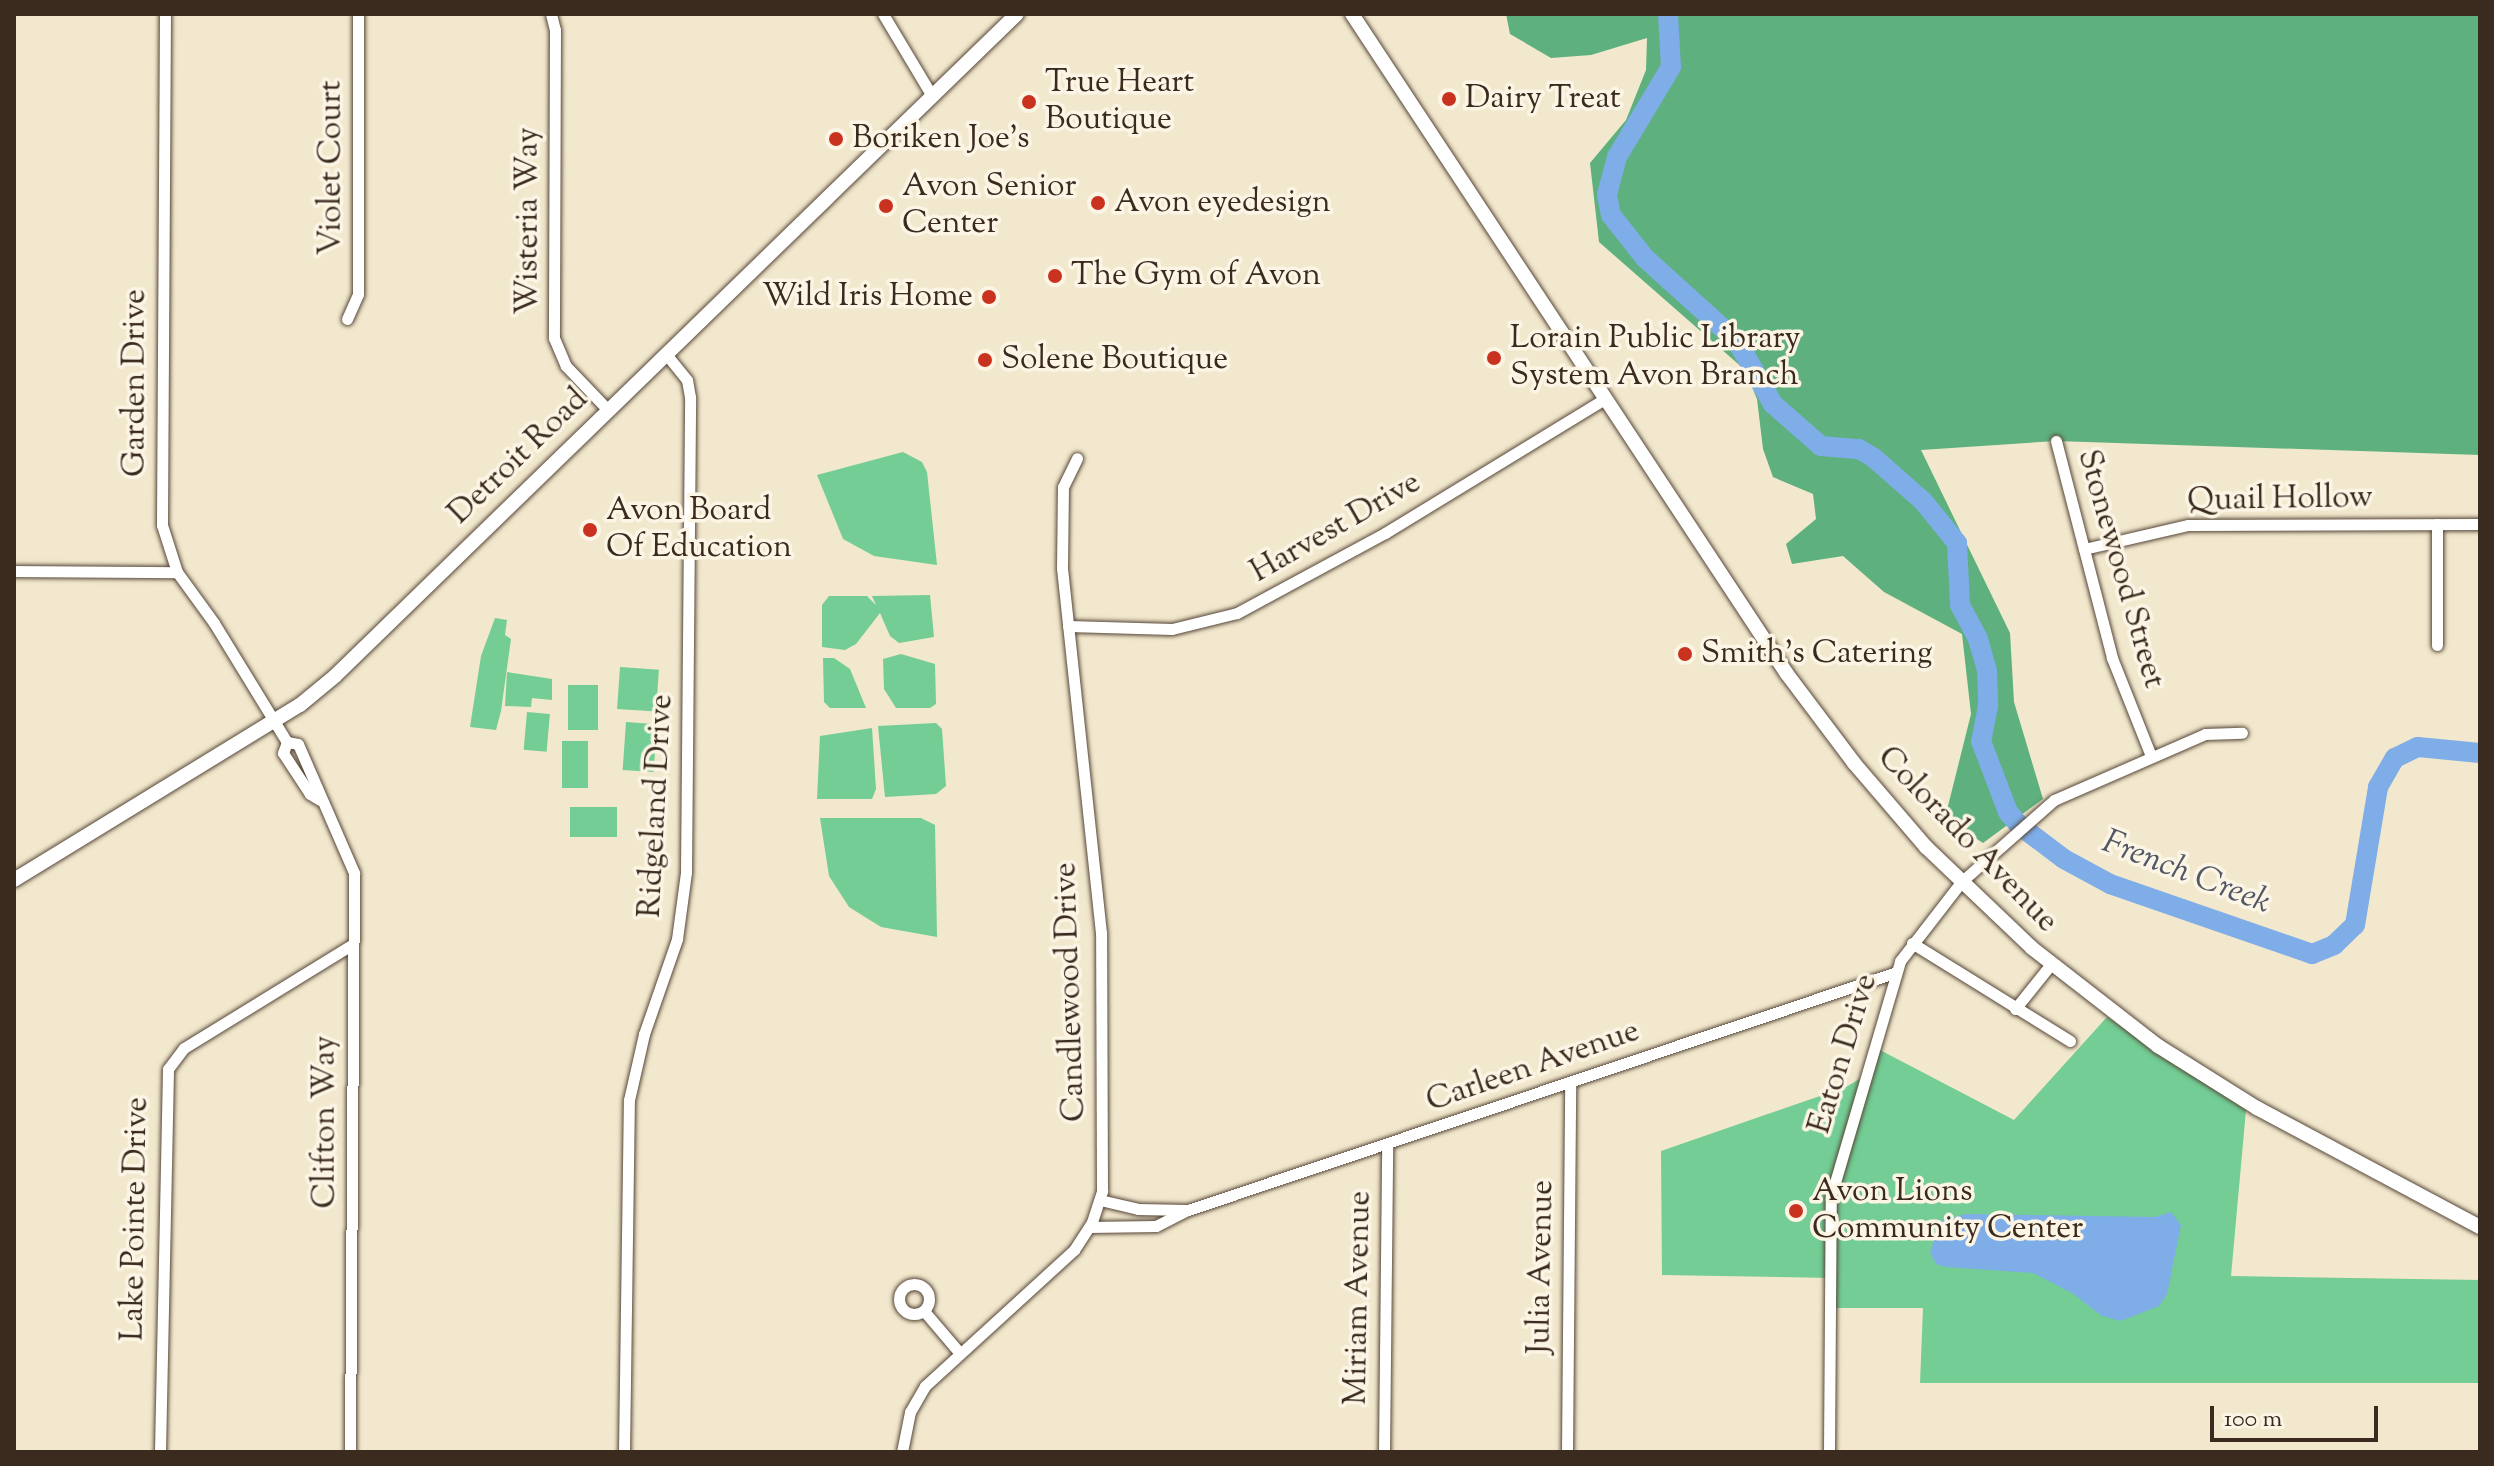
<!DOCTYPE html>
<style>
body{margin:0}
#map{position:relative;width:2494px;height:1466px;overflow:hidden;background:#f2e8cd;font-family:"Sorts Mill Goudy",serif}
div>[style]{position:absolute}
.green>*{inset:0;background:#73cd94;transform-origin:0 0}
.forest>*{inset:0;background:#5eb07e}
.water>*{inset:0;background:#7eade8}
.river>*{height:20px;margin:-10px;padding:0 10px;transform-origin:10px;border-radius:10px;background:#7eade8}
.roads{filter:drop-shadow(0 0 2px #564638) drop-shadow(0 0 2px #564638)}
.minor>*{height:11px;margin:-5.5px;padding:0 5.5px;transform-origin:5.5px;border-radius:5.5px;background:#fff}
.minor>.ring{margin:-5.5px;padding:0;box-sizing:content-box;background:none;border:11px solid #fff;border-radius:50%}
.major>*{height:14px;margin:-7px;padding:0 7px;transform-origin:7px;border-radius:7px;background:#fff}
.dots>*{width:22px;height:22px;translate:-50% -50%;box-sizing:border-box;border:4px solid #fcf5e5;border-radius:50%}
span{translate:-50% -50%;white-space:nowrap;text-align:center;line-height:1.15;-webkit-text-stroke:7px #fcf5e5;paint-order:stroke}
.poi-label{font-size:32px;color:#3b2a1e}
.left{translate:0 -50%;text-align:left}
.right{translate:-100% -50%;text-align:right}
.street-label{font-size:32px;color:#3b2a1e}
.water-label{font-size:34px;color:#525865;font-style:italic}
.frame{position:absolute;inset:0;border:16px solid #3b2a1e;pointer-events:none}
.scale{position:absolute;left:2210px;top:1406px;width:168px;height:36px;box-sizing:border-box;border:4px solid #3b2a1e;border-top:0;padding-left:10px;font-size:24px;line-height:28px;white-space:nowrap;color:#3b2a1e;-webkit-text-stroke:6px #fcf5e5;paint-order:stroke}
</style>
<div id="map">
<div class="green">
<div style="clip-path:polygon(903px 452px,922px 462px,927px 472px,937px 565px,874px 556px,843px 539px,817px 475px)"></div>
<div style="clip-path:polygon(930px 595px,934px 637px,899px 643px,890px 636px,880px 613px,856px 644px,845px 650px,822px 647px,822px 605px,829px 596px,867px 596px,876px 605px,872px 596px)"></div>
<div style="clip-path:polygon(495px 618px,507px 620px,505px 635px,511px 639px,501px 711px,496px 730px,470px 727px,481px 656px)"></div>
<div style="clip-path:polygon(901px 654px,935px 664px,936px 704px,930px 708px,896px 708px,884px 689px,883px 659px)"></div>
<div style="clip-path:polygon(823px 658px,834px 658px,850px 669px,866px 708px,830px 708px,824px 702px)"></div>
<div style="left:620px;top:667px;width:39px;height:42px;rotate:4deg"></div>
<div style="clip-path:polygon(507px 672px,552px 679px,552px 700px,532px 698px,531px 707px,505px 706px)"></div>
<div style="left:568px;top:685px;width:30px;height:45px"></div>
<div style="left:527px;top:712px;width:23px;height:38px;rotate:5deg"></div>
<div style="left:626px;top:722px;width:31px;height:48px;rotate:4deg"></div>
<div style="clip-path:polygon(936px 723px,942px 729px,946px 786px,936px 794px,885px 797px,878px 726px)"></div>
<div style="clip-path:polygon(872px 728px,876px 789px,872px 799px,817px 799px,820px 736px)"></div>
<div style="left:562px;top:741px;width:26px;height:47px"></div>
<div style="left:570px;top:807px;width:47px;height:30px"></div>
<div style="clip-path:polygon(820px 818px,921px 818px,935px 825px,937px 937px,881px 927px,849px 907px,829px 876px)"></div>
<div style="clip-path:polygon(2107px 1017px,2246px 1110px,2231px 1276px,2480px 1280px,2480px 1383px,1920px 1383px,1923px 1308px,1834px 1308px,1834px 1278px,1662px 1275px,1661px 1151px,1846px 1087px,1871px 1072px,1878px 1049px,2014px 1120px)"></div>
</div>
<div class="forest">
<div style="clip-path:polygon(1506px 14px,2480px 14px,2480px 455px,2056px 441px,1921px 450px,2010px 633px,2014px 702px,2043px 799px,1983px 843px,1945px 818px,1971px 714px,1962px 634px,1884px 592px,1843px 556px,1792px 564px,1786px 544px,1816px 519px,1813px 494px,1773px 477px,1763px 449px,1757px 399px,1745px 370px,1599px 242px,1590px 163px,1626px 120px,1646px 70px,1647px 38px,1591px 55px,1551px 58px,1510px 34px)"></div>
</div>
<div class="water">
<div style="clip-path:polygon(2171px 1212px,2181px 1225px,2167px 1294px,2159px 1306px,2121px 1321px,2102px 1316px,2072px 1293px,2033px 1273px,1946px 1267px,1936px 1264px,1930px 1253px,1940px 1221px,1966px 1214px,2155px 1217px)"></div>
</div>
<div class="river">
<div style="left:1668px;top:14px;width:53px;rotate:86.8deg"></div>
<div style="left:1671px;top:67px;width:105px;rotate:121deg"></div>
<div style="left:1617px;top:157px;width:39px;rotate:105deg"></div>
<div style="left:1607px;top:195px;width:20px;rotate:79deg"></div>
<div style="left:1611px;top:215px;width:55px;rotate:51.7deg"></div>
<div style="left:1645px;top:258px;width:124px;rotate:42.1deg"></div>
<div style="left:1737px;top:341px;width:73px;rotate:60.3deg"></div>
<div style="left:1773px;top:404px;width:64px;rotate:41.2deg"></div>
<div style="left:1821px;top:446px;width:38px;rotate:5deg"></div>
<div style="left:1859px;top:449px;width:17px;rotate:31deg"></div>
<div style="left:1874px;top:458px;width:65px;rotate:41.3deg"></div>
<div style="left:1923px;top:501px;width:54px;rotate:51deg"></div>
<div style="left:1957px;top:543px;width:62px;rotate:87.2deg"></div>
<div style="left:1960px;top:605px;width:38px;rotate:62deg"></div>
<div style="left:1978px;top:639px;width:33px;rotate:74deg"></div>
<div style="left:1987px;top:671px;width:35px;rotate:88deg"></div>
<div style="left:1988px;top:706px;width:36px;rotate:101deg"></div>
<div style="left:1981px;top:741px;width:76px;rotate:69.2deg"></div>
<div style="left:2008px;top:812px;width:17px;rotate:50deg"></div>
<div style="left:2019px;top:825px;width:56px;rotate:37.1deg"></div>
<div style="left:2064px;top:859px;width:52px;rotate:28.5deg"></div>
<div style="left:2110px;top:884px;width:214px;rotate:19.1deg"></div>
<div style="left:2312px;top:954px;width:24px;rotate:-22deg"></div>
<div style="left:2334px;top:945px;width:29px;rotate:-44deg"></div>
<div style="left:2355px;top:925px;width:140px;rotate:-80.5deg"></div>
<div style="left:2378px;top:787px;width:34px;rotate:-60deg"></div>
<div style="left:2395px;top:758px;width:25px;rotate:-26deg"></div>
<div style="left:2418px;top:747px;width:62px;rotate:5.5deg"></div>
</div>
<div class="roads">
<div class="minor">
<div style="left:165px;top:14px;width:511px;rotate:90.34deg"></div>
<div style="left:162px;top:525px;width:49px;rotate:72.3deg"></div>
<div style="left:177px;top:572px;width:63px;rotate:54deg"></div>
<div style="left:214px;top:623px;width:140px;rotate:58.5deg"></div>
<div style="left:551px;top:14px;width:16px;rotate:76deg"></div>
<div style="left:555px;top:30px;width:308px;rotate:90.2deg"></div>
<div style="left:554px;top:338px;width:30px;rotate:67deg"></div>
<div style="left:566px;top:366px;width:61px;rotate:46.3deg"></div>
<div style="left:883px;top:14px;width:96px;rotate:59.1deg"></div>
<div style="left:347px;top:319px;width:27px;rotate:-66deg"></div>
<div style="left:358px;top:294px;width:280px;rotate:-90deg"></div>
<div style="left:2056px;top:441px;width:224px;rotate:75.5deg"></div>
<div style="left:2112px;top:658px;width:105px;rotate:68.3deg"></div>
<div style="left:2437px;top:524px;width:121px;rotate:90deg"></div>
<div style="left:2084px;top:549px;width:107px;rotate:-13deg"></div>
<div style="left:2188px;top:525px;width:292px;rotate:-0.2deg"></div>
<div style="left:14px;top:571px;width:163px;rotate:0.4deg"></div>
<div style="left:1068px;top:626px;width:104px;rotate:1.7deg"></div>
<div style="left:1172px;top:629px;width:67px;rotate:-13.8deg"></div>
<div style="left:1237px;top:613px;width:168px;rotate:-28.4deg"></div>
<div style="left:1385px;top:533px;width:259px;rotate:-31.4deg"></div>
<div style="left:320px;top:800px;width:12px;rotate:-149deg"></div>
<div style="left:310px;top:794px;width:49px;rotate:-123.4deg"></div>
<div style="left:283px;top:753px;width:12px;rotate:-70deg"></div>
<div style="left:287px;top:742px;width:11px;rotate:10deg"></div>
<div style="left:298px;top:744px;width:141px;rotate:66.5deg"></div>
<div style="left:354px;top:873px;width:579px;rotate:90.4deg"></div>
<div style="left:1912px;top:943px;width:186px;rotate:31.8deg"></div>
<div style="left:2015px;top:1009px;width:58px;rotate:-51.3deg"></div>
<div style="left:1100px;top:1200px;width:39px;rotate:13deg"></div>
<div style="left:1138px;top:1209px;width:49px;rotate:1.2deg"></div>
<div style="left:1089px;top:1227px;width:67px;rotate:-0.9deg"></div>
<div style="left:1156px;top:1226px;width:36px;rotate:-27deg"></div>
<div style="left:1188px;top:1210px;width:745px;rotate:-18.56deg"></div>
<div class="ring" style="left:899px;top:1284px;width:19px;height:19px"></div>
<div style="left:924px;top:1311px;width:52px;rotate:49.6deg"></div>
<div style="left:160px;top:1452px;width:383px;rotate:-88.8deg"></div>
<div style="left:168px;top:1069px;width:26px;rotate:-53deg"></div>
<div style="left:184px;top:1048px;width:198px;rotate:-31.6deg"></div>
<div style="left:624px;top:1452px;width:352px;rotate:-89.2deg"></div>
<div style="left:629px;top:1100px;width:68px;rotate:-77.2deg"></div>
<div style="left:644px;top:1034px;width:101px;rotate:-70.8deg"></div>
<div style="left:677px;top:939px;width:68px;rotate:-82.3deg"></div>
<div style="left:686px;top:872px;width:475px;rotate:-89.5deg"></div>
<div style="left:690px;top:397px;width:17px;rotate:-100deg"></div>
<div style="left:687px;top:380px;width:33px;rotate:-129deg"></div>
<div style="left:902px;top:1452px;width:41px;rotate:-78.7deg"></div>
<div style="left:910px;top:1412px;width:30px;rotate:-60deg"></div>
<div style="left:925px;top:1386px;width:202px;rotate:-42.4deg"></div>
<div style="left:1074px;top:1250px;width:33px;rotate:-57deg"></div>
<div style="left:1092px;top:1222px;width:33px;rotate:-72deg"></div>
<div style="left:1102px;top:1191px;width:258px;rotate:-90.2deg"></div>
<div style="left:1101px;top:933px;width:367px;rotate:-96.1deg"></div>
<div style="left:1062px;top:568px;width:81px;rotate:-89.3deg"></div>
<div style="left:1063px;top:487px;width:32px;rotate:-64deg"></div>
<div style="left:1384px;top:1452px;width:308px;rotate:-89.4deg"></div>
<div style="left:1567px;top:1452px;width:370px;rotate:-89.5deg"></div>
<div style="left:1829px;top:1452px;width:256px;rotate:-89.6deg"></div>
<div style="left:1831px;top:1196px;width:245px;rotate:-73.6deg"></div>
<div style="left:1900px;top:961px;width:100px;rotate:-52.3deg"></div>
<div style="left:1961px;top:882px;width:124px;rotate:-41.4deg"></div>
<div style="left:2054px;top:800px;width:165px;rotate:-23.6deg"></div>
<div style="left:2205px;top:734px;width:37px;rotate:-2deg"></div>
</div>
<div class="major">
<div style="left:1352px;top:14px;width:790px;rotate:56.61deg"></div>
<div style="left:1787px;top:674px;width:111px;rotate:53deg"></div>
<div style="left:1854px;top:763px;width:111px;rotate:49.4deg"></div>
<div style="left:1926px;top:847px;width:146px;rotate:43.6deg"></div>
<div style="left:2032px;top:948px;width:160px;rotate:37.9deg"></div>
<div style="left:2158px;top:1046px;width:117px;rotate:32.1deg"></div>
<div style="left:2257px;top:1108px;width:253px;rotate:28.1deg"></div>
<div style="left:14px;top:880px;width:335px;rotate:-31.5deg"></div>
<div style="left:300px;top:705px;width:45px;rotate:-39.6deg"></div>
<div style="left:335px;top:676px;width:950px;rotate:-44.15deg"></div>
</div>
</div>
<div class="dots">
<div style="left:1449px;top:99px;background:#c8321e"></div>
<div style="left:1029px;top:102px;background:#c8321e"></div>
<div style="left:836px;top:139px;background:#c8321e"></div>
<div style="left:1098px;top:203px;background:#c8321e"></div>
<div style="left:886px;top:206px;background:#c8321e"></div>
<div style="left:1055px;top:276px;background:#c8321e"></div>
<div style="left:989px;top:297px;background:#c8321e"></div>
<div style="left:1494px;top:358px;background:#c8321e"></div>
<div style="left:985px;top:360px;background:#c8321e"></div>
<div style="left:590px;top:530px;background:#c8321e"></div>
<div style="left:1685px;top:654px;background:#c8321e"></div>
<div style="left:1796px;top:1211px;background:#c8321e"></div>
</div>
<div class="poi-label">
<span class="left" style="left:1045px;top:102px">True Heart<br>Boutique</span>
<span class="left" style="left:1465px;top:99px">Dairy Treat</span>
<span class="left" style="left:852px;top:139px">Boriken Joe's</span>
<span class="left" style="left:902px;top:206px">Avon Senior<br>Center</span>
<span class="left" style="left:1114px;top:203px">Avon eyedesign</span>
<span class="left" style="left:1071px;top:276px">The Gym of Avon</span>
<span class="right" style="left:973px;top:297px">Wild Iris Home</span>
<span class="left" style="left:1510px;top:358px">Lorain Public Library<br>System Avon Branch</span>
<span class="left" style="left:1001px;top:360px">Solene Boutique</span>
<span class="left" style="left:606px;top:530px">Avon Board<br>Of Education</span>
<span class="left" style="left:1701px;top:654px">Smith's Catering</span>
<span class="left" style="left:1812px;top:1211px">Avon Lions<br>Community Center</span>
</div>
<div class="street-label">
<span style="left:332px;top:168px;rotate:-90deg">Violet Court</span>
<span style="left:529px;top:221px;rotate:-90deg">Wisteria Way</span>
<span style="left:136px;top:383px;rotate:-90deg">Garden Drive</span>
<span style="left:519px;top:457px;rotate:-44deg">Detroit Road</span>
<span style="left:2280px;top:500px;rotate:-1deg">Quail Hollow</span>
<span style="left:1336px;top:528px;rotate:-30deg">Harvest Drive</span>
<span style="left:2120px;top:569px;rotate:74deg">Stonewood Street</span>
<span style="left:657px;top:806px;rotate:-87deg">Ridgeland Drive</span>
<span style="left:1967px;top:840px;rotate:46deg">Colorado Avenue</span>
<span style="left:1071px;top:992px;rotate:-92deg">Candlewood Drive</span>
<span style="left:1844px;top:1054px;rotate:-73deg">Eaton Drive</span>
<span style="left:1533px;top:1067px;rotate:-19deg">Carleen Avenue</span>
<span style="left:326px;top:1122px;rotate:-90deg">Clifton Way</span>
<span style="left:136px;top:1219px;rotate:-89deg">Lake Pointe Drive</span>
<span style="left:1542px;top:1267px;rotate:-89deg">Julia Avenue</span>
<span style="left:1359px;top:1298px;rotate:-89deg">Miriam Avenue</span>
</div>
<div class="water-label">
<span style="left:2186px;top:873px;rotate:21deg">French Creek</span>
</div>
<div class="frame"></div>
<div class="scale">100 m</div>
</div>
